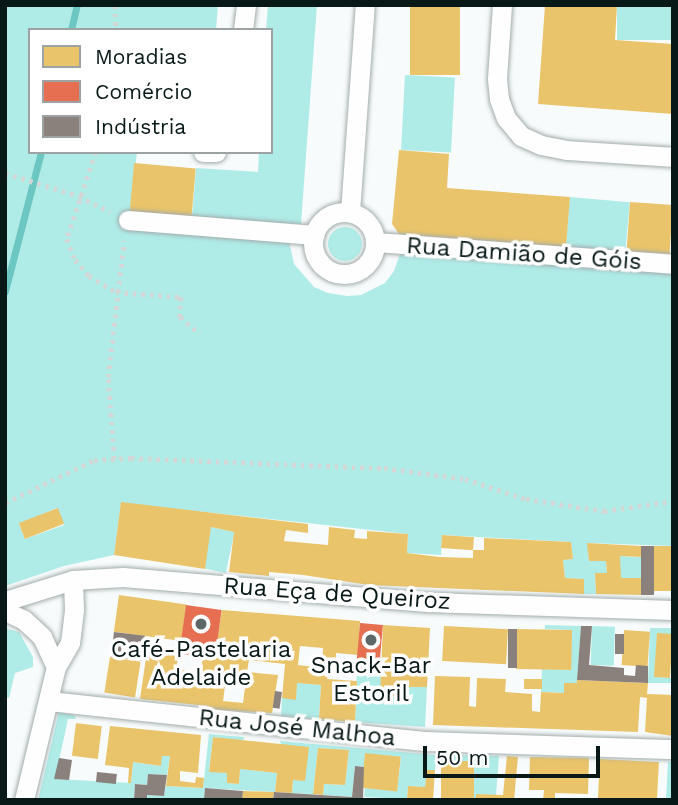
<!DOCTYPE html>
<meta charset="utf-8">
<style>
body{margin:0}
#map{position:relative;width:678px;height:805px;overflow:hidden;background:#f7fbfb;font-family:"Work Sans",sans-serif}
div>[style]{position:absolute}
.green>*{inset:0;background:#afece8;transform-origin:0 0}
.round{border-radius:50%}
.homes>*{inset:0;background:#e9c46a;transform-origin:0 0}
.shops>*{inset:0;background:#e76f51;transform-origin:0 0}
.industry>*{inset:0;background:#8a817c;transform-origin:0 0}
.stream>*{height:7px;margin:-3.5px;padding:0 3.5px;transform-origin:3.5px;border-radius:3.5px;background:#6cc6c2}
.path>*{height:4.5px;margin-top:-2.25px;transform-origin:0;background:repeating-linear-gradient(90deg,#d4d6d6 0 3.5px,transparent 0 8.5px)}
.roads{filter:drop-shadow(0 0 2px #a3acac) drop-shadow(0 0 2px #a3acac)}
.street>*{height:19px;margin:-9.5px;padding:0 9.5px;transform-origin:9.5px;border-radius:9.5px;background:#fefefe}
.street>.ring{margin:-9.5px;padding:0;box-sizing:content-box;background:none;border:19px solid #fefefe;border-radius:50%}
.dots>*{width:19px;height:19px;translate:-50% -50%;box-sizing:border-box;border:4px solid #fff;border-radius:50%}
span{translate:-50% -50%;white-space:nowrap;text-align:center;line-height:1.15;-webkit-text-stroke:7px #fff;paint-order:stroke}
.street-label{font-size:24px;color:#081817}
.poi-label{font-size:24px;color:#081817}
.frame{position:absolute;inset:0;border:7px solid #081817;pointer-events:none}
.legend{position:absolute;left:28px;top:28px;width:245px;height:126px;box-sizing:border-box;background:#fff;border:2px solid #9ca3a2;margin:0;padding:9px 12px;list-style:none;font-size:21px;color:#081817}
.legend li{display:flex;align-items:center;gap:14px;height:35px}
.legend b{width:35px;border:2px solid #9ca3a2}
.scale{position:absolute;left:423px;top:746px;width:177px;height:32px;box-sizing:border-box;border:4px solid #081817;border-top:0;padding-left:9px;font-size:21px;line-height:24px;white-space:nowrap;color:#081817;-webkit-text-stroke:5px #fff;paint-order:stroke}
</style>
<div id="map">
<div class="green">
<div style="clip-path:polygon(evenodd,5px 5px,218px 5px,216px 30px,30px 30px,30px 152px,137px 152px,130px 213px,121px 228px,289px 241px,294px 264px,314px 287px,328px 293px,347px 296px,361px 295px,385px 283px,394px 271px,401px 251px,673px 272px,673px 546px,588px 543px,589px 561px,606px 561px,607px 573px,595px 574px,596px 594px,584px 594px,584px 579px,565px 578px,563px 560px,573px 559px,571px 542px,442px 535px,441px 555px,407px 553px,408px 534px,121px 503px,114px 555px,64px 566px,5px 586px,5px 5px,57px 508px,64px 525px,25px 539px,19px 524px,57px 508px)"></div>
<div style="clip-path:polygon(268px 5px,317px 5px,301px 224px,192px 218px,196px 168px,258px 172px,259px 152px,271px 152px,271px 30px,266px 30px)"></div>
<div style="left:617px;top:5px;width:56px;height:35px"></div>
<div style="left:405px;top:75px;width:50px;height:75px;rotate:3deg"></div>
<div style="left:570px;top:197px;width:60px;height:50px;rotate:5deg"></div>
<div class="round" style="left:328px;top:227px;width:34px;height:34px"></div>
<div style="left:211px;top:527px;width:24px;height:42px;rotate:12deg"></div>
<div style="left:620px;top:556px;width:22px;height:22px;rotate:3deg"></div>
<div style="clip-path:polygon(545px 625px,581px 626px,577px 683px,564px 683px,564px 693px,541px 692px,542px 669px,570px 670px,572px 630px,545px 629px)"></div>
<div style="left:592px;top:626px;width:23px;height:39px;rotate:2deg"></div>
<div style="clip-path:polygon(5px 628px,19px 632px,33px 657px,33px 667px,15px 673px,9px 698px,5px 698px)"></div>
<div style="clip-path:polygon(650px 628px,673px 628px,673px 634px,657px 634px,656px 677px,673px 678px,673px 683px,648px 683px)"></div>
<div style="clip-path:polygon(357px 671px,381px 673px,381px 696px,408px 697px,409px 687px,427px 687px,425px 727px,355px 722px)"></div>
<div style="clip-path:polygon(297px 683px,321px 685px,319px 719px,281px 716px,282px 698px)"></div>
<div style="clip-path:polygon(59px 712px,74px 715px,76px 719px,68px 719px,55px 779px,131px 783px,133px 762px,160px 766px,162px 756px,170px 756px,167px 775px,148px 774px,147px 785px,135px 784px,134px 800px,38px 800px)"></div>
<div style="clip-path:polygon(209px 734px,244px 737px,243px 741px,213px 737px,209px 771px,227px 773px,227px 783px,239px 784px,240px 769px,277px 773px,275px 792px,205px 788px,204px 799px,214px 800px,147px 800px,147px 795px,164px 796px,166px 786px,203px 788px)"></div>
<div style="clip-path:polygon(280px 741px,436px 755px,435px 770px,427px 770px,425px 787px,408px 786px,407px 799px,364px 797px,365px 788px,397px 791px,401px 757px,365px 754px,364px 767px,355px 766px,352px 797px,323px 795px,324px 784px,345px 785px,349px 750px,318px 748px,313px 794px,292px 793px,293px 780px)"></div>
<div style="clip-path:polygon(441px 755px,499px 756px,496px 795px,476px 794px,476px 800px,439px 800px,473px 799px,474px 761px,441px 761px)"></div>
<div style="clip-path:polygon(668px 762px,673px 762px,673px 800px,666px 800px)"></div>
</div>
<div class="homes">
<div style="left:410px;top:5px;width:50px;height:70px"></div>
<div style="clip-path:polygon(545px 5px,617px 5px,615px 40px,673px 44px,673px 114px,538px 104px)"></div>
<div style="clip-path:polygon(399px 150px,449px 154px,447px 188px,570px 197px,566px 247px,399px 234px,392px 224px)"></div>
<div style="left:134px;top:163px;width:62px;height:50px;rotate:5deg"></div>
<div style="left:630px;top:202px;width:43px;height:49px;rotate:4deg"></div>
<div style="clip-path:polygon(121px 502px,308px 524px,308px 533px,286px 530px,284px 541px,328px 545px,329px 527px,355px 530px,354px 538px,367px 539px,367px 531px,408px 534px,407px 553px,440px 557px,473px 558px,473px 550px,484px 550px,484px 538px,571px 542px,573px 559px,563px 560px,565px 578px,584px 579px,584px 594px,369px 585px,303px 575px,269px 572px,269px 576px,229px 572px,234px 532px,211px 527px,205px 569px,114px 555px)"></div>
<div style="left:58px;top:508px;width:17px;height:42px;rotate:69deg"></div>
<div style="left:442px;top:535px;width:32px;height:13px;rotate:4deg"></div>
<div style="clip-path:polygon(587px 543px,641px 546px,642px 557px,620px 556px,621px 578px,643px 578px,643px 595px,596px 594px,595px 573px,607px 573px,606px 561px,589px 561px)"></div>
<div style="left:654px;top:546px;width:19px;height:45px"></div>
<div style="left:119px;top:595px;width:68px;height:37px;rotate:8deg"></div>
<div style="clip-path:polygon(evenodd,222px 610px,360px 621px,358px 655px,336px 653px,335px 673px,328px 673px,327px 679px,357px 681px,355px 722px,319px 719px,321px 685px,297px 683px,296px 700px,282px 698px,285px 664px,249px 660px,247px 672px,278px 675px,272px 713px,207px 709px,207px 706px,140px 699px,146px 658px,142px 657px,143px 648px,179px 653px,176px 669px,201px 672px,203px 655px,214px 657px,222px 610px,300px 646px,323px 648px,322px 668px,298px 665px,300px 646px,222px 610px,226px 678px,246px 680px,243px 703px,223px 701px,226px 678px)"></div>
<div style="clip-path:polygon(383px 625px,430px 628px,427px 687px,409px 687px,409px 697px,380px 696px)"></div>
<div style="left:444px;top:626px;width:64px;height:35px;rotate:3deg"></div>
<div style="left:517px;top:629px;width:55px;height:40px;rotate:1deg"></div>
<div style="left:624px;top:630px;width:26px;height:35px;rotate:4deg"></div>
<div style="left:657px;top:633px;width:16px;height:44px;rotate:4deg"></div>
<div style="left:110px;top:657px;width:31px;height:36px;rotate:9deg"></div>
<div style="clip-path:polygon(435px 676px,470px 677px,469px 706px,476px 707px,477px 678px,506px 679px,505px 692px,532px 694px,532px 711px,540px 712px,541px 692px,564px 693px,564px 683px,577px 683px,577px 680px,648px 683px,647px 694px,673px 695px,673px 736px,645px 732px,647px 698px,640px 697px,638px 732px,433px 725px)"></div>
<div style="left:524px;top:679px;width:18px;height:10px"></div>
<div style="left:76px;top:723px;width:26px;height:33px;rotate:7deg"></div>
<div style="clip-path:polygon(110px 726px,201px 735px,198px 773px,180px 771px,180px 781px,195px 783px,196px 777px,204px 778px,203px 788px,166px 786px,170px 756px,162px 756px,161px 766px,133px 762px,131px 783px,128px 783px,129px 768px,105px 765px)"></div>
<div style="clip-path:polygon(213px 737px,309px 747px,305px 781px,293px 780px,292px 793px,275px 792px,277px 773px,240px 769px,239px 784px,227px 783px,227px 773px,209px 772px)"></div>
<div style="clip-path:polygon(318px 748px,349px 750px,345px 785px,324px 784px,323px 795px,313px 794px)"></div>
<div style="left:365px;top:753px;width:36px;height:35px;rotate:6deg"></div>
<div style="clip-path:polygon(507px 756px,518px 757px,514px 800px,476px 800px,476px 794px,503px 795px)"></div>
<div style="clip-path:polygon(530px 757px,589px 758px,588px 794px,555px 793px,555px 800px,543px 800px,544px 790px,529px 790px)"></div>
<div style="left:600px;top:759px;width:59px;height:41px;rotate:3deg"></div>
<div style="left:441px;top:761px;width:33px;height:37px"></div>
<div style="clip-path:polygon(427px 770px,435px 770px,433px 800px,407px 799px,408px 786px,425px 787px)"></div>
<div style="clip-path:polygon(243px 791px,274px 792px,273px 800px,242px 800px)"></div>
</div>
<div class="shops">
<div style="left:186px;top:605px;width:36px;height:49px;rotate:8deg"></div>
<div style="left:360px;top:623px;width:23px;height:48px;rotate:5deg"></div>
</div>
<div class="industry">
<div style="left:641px;top:546px;width:13px;height:49px"></div>
<div style="clip-path:polygon(581px 626px,592px 626px,589px 665px,624px 668px,624px 675px,635px 676px,636px 665px,648px 666px,648px 683px,577px 680px)"></div>
<div style="left:508px;top:629px;width:9px;height:39px"></div>
<div style="left:114px;top:632px;width:31px;height:25px;rotate:7deg"></div>
<div style="left:615px;top:634px;width:9px;height:20px"></div>
<div style="left:275px;top:691px;width:7px;height:17px;rotate:8deg"></div>
<div style="clip-path:polygon(59px 758px,72px 760px,69px 780px,54px 779px)"></div>
<div style="clip-path:polygon(355px 766px,364px 767px,363px 800px,273px 800px,274px 792px,352px 797px)"></div>
<div style="left:97px;top:772px;width:20px;height:10px;rotate:6deg"></div>
<div style="clip-path:polygon(148px 774px,167px 775px,164px 796px,147px 795px,147px 800px,134px 800px,135px 784px,147px 785px)"></div>
<div style="clip-path:polygon(205px 788px,243px 791px,242px 800px,204px 799px)"></div>
</div>
<div class="stream">
<div style="left:71px;top:30px;width:26px;rotate:-77deg"></div>
<div style="left:5px;top:291px;width:144px;rotate:-75.5deg"></div>
</div>
<div class="path">
<div style="left:115px;top:5px;width:25px;rotate:88deg"></div>
<div style="left:96px;top:152px;width:92px;rotate:108.4deg"></div>
<div style="left:67px;top:239px;width:22px;rotate:69deg"></div>
<div style="left:75px;top:260px;width:21px;rotate:49deg"></div>
<div style="left:89px;top:276px;width:31px;rotate:31deg"></div>
<div style="left:116px;top:292px;width:65px;rotate:4.4deg"></div>
<div style="left:181px;top:297px;width:20px;rotate:93deg"></div>
<div style="left:180px;top:317px;width:26px;rotate:40deg"></div>
<div style="left:5px;top:173px;width:77px;rotate:17.3deg"></div>
<div style="left:79px;top:196px;width:35px;rotate:27deg"></div>
<div style="left:114px;top:459px;width:82px;rotate:-94.2deg"></div>
<div style="left:108px;top:377px;width:137px;rotate:-83.3deg"></div>
<div style="left:5px;top:503px;width:99px;rotate:-25.8deg"></div>
<div style="left:94px;top:460px;width:37px;rotate:-3deg"></div>
<div style="left:131px;top:458px;width:253px;rotate:2.3deg"></div>
<div style="left:384px;top:468px;width:82px;rotate:7.7deg"></div>
<div style="left:465px;top:479px;width:64px;rotate:18.2deg"></div>
<div style="left:526px;top:499px;width:79px;rotate:8.7deg"></div>
<div style="left:604px;top:511px;width:70px;rotate:-8.2deg"></div>
</div>
<div class="roads">
<div class="street">
<div style="left:502px;top:5px;width:74px;rotate:93.9deg"></div>
<div style="left:497px;top:79px;width:20px;rotate:84deg"></div>
<div style="left:499px;top:99px;width:20px;rotate:70deg"></div>
<div style="left:506px;top:118px;width:23px;rotate:50deg"></div>
<div style="left:521px;top:136px;width:22px;rotate:24deg"></div>
<div style="left:541px;top:145px;width:25px;rotate:11deg"></div>
<div style="left:566px;top:150px;width:107px;rotate:3.7deg"></div>
<div style="left:243px;top:30px;width:25px;rotate:-83deg"></div>
<div style="left:203px;top:152px;width:13px"></div>
<div style="left:350px;top:212px;width:208px;rotate:-85.9deg"></div>
<div class="ring" style="left:313px;top:212px;width:43px;height:43px"></div>
<div style="left:128px;top:220px;width:187px;rotate:4.6deg"></div>
<div style="left:375px;top:242px;width:299px;rotate:4.2deg"></div>
<div style="left:5px;top:601px;width:71px;rotate:-17.2deg"></div>
<div style="left:73px;top:580px;width:50px;rotate:-3.4deg"></div>
<div style="left:123px;top:577px;width:308px;rotate:4.7deg"></div>
<div style="left:430px;top:602px;width:243px;rotate:1.9deg"></div>
<div style="left:5px;top:611px;width:21px;rotate:25deg"></div>
<div style="left:24px;top:620px;width:25px;rotate:43deg"></div>
<div style="left:42px;top:637px;width:33px;rotate:65deg"></div>
<div style="left:49px;top:701px;width:379px;rotate:6.1deg"></div>
<div style="left:426px;top:741px;width:247px;rotate:1.9deg"></div>
<div style="left:24px;top:800px;width:137px;rotate:-76.5deg"></div>
<div style="left:56px;top:667px;width:28px;rotate:-60deg"></div>
<div style="left:70px;top:643px;width:34px;rotate:-83deg"></div>
<div style="left:74px;top:609px;width:29px;rotate:-92deg"></div>
</div>
</div>
<div class="dots">
<div style="left:201px;top:624px;background:#5c6767"></div>
<div style="left:371px;top:640px;background:#5c6767"></div>
</div>
<div class="street-label">
<span style="left:524px;top:254px;rotate:4deg">Rua Damião de Góis</span>
<span style="left:337px;top:594px;rotate:4deg">Rua Eça de Queiroz</span>
<span style="left:297px;top:728px;rotate:6deg">Rua José Malhoa</span>
</div>
<div class="poi-label">
<span style="left:201px;top:664px">Café-Pastelaria<br>Adelaide</span>
<span style="left:371px;top:680px">Snack-Bar<br>Estoril</span>
</div>
<div class="frame"></div>
<ul class="legend">
<li><b style="height:19px;background:#e9c46a"></b>Moradias</li>
<li><b style="height:19px;background:#e76f51"></b>Comércio</li>
<li><b style="height:19px;background:#8a817c"></b>Indústria</li>
</ul>
<div class="scale">50 m</div>
</div>
